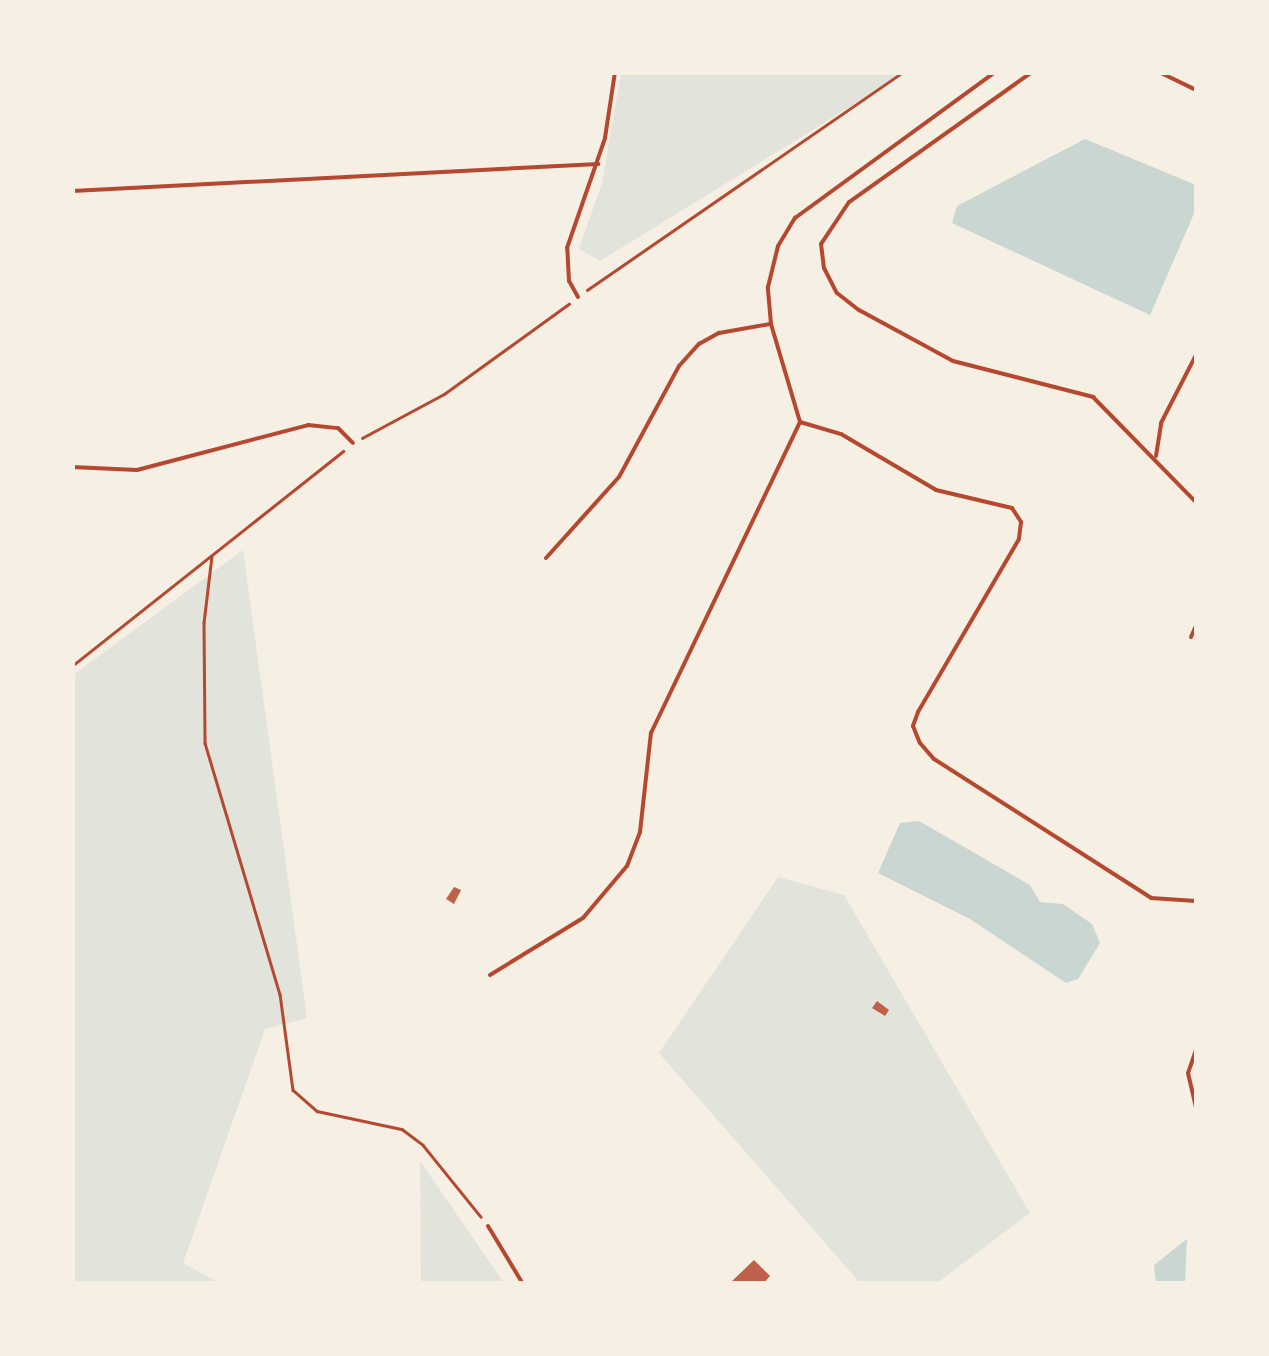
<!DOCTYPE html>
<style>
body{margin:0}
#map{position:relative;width:1269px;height:1356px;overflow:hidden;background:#f6efe4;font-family:Roboto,sans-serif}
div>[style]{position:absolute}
.green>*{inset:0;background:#e2e4dc}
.water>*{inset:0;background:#c9d6d2}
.building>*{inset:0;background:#bf614a}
.path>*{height:2.5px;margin:-1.25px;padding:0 1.25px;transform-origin:1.25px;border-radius:1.25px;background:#b5482f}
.service>*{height:4px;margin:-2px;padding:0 2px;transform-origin:2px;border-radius:2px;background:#b5482f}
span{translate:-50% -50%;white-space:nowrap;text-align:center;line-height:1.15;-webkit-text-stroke:9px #f6efe4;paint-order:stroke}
.frame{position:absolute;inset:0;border:75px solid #f6efe4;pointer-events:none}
</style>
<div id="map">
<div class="green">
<div style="clip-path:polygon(621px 73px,905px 73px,600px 261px,579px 249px,602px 183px)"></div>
<div style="clip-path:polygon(243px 550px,307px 1018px,265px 1029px,183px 1263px,219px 1283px,73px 1284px,73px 675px)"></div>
<div style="clip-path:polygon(778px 877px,844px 895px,1030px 1213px,937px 1283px,860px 1283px,659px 1053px)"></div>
<div style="clip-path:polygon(420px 1161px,504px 1283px,421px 1283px)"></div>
</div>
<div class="water">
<div style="clip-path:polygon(1085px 139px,1196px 185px,1196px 209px,1150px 315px,952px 223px,957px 206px)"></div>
<div style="clip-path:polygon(919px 821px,1030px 885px,1040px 902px,1063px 904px,1092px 924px,1100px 943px,1078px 979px,1066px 983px,970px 919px,878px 873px,900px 823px)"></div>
<div style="clip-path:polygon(1187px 1239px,1185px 1283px,1156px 1283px,1154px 1265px)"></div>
</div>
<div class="building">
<div style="clip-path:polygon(454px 887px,461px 890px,454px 904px,446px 899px)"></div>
<div style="clip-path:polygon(877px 1001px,889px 1010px,885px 1016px,872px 1008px)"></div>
<div style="clip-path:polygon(754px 1260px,770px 1276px,763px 1284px,729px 1284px)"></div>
</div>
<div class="path">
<div style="left:587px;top:290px;width:384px;rotate:-34.6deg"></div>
<div style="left:362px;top:438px;width:93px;rotate:-28.2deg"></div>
<div style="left:444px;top:394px;width:154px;rotate:-35.8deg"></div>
<div style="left:212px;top:556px;width:67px;rotate:96.8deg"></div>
<div style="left:204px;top:623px;width:120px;rotate:89.5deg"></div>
<div style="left:205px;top:743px;width:262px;rotate:73.4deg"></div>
<div style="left:280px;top:994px;width:97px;rotate:82.3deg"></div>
<div style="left:293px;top:1090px;width:32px;rotate:41deg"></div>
<div style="left:317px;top:1111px;width:87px;rotate:12deg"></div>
<div style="left:402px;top:1129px;width:26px;rotate:37deg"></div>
<div style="left:423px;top:1145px;width:92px;rotate:51.1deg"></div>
<div style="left:72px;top:666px;width:346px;rotate:-38.4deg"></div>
</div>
<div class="service">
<div style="left:1032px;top:72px;width:224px;rotate:144.6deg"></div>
<div style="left:849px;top:202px;width:50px;rotate:123.7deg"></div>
<div style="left:821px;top:244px;width:24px;rotate:83deg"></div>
<div style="left:824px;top:268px;width:28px;rotate:63deg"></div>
<div style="left:837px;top:293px;width:28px;rotate:38deg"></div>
<div style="left:859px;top:310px;width:107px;rotate:28.5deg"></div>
<div style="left:953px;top:361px;width:145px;rotate:14.4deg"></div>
<div style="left:1093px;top:397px;width:147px;rotate:45.6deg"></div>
<div style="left:1159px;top:72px;width:41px;rotate:25.9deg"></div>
<div style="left:72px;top:191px;width:527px;rotate:-2.94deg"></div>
<div style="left:578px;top:297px;width:18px;rotate:-119deg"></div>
<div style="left:569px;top:281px;width:33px;rotate:-93deg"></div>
<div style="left:567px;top:248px;width:116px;rotate:-70.9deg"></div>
<div style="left:605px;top:138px;width:67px;rotate:-81.4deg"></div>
<div style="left:800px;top:422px;width:43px;rotate:16.3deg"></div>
<div style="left:841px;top:434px;width:110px;rotate:30.5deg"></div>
<div style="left:936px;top:490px;width:78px;rotate:13.3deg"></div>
<div style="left:1012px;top:508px;width:17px;rotate:57deg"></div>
<div style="left:1021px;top:522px;width:17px;rotate:97deg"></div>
<div style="left:1019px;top:539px;width:200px;rotate:120.3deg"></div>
<div style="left:918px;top:712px;width:15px;rotate:110deg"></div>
<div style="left:913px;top:726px;width:18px;rotate:68deg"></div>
<div style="left:920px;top:743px;width:21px;rotate:49deg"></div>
<div style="left:934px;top:759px;width:258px;rotate:32.6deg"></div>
<div style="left:1151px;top:898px;width:45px;rotate:3.8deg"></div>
<div style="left:1156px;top:456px;width:33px;rotate:-81deg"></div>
<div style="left:1161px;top:423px;width:76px;rotate:-62.8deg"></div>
<div style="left:72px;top:467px;width:65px;rotate:2.6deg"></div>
<div style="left:137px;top:470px;width:177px;rotate:-14.7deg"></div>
<div style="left:308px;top:425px;width:30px;rotate:6deg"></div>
<div style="left:338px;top:428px;width:21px;rotate:45deg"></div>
<div style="left:546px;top:558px;width:109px;rotate:-48deg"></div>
<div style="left:619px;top:477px;width:126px;rotate:-61.6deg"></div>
<div style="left:679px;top:366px;width:30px;rotate:-48deg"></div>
<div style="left:699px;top:344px;width:23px;rotate:-29deg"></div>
<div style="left:719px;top:333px;width:52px;rotate:-10deg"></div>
<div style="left:1191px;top:637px;width:12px;rotate:-66deg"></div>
<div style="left:490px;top:975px;width:109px;rotate:-31.5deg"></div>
<div style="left:583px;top:918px;width:68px;rotate:-49.8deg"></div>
<div style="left:627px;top:866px;width:36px;rotate:-69deg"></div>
<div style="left:640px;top:832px;width:100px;rotate:-83.7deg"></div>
<div style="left:651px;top:733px;width:345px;rotate:-64.4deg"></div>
<div style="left:800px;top:422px;width:102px;rotate:-106.5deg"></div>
<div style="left:771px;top:324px;width:37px;rotate:-95deg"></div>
<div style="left:768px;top:287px;width:42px;rotate:-76.3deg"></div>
<div style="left:778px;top:246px;width:33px;rotate:-59deg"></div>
<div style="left:795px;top:218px;width:248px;rotate:-36.1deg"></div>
<div style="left:1196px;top:1050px;width:24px;rotate:109deg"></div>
<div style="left:1188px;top:1073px;width:37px;rotate:77deg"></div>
<div style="left:488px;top:1226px;width:68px;rotate:58.9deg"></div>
</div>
<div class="frame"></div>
</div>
